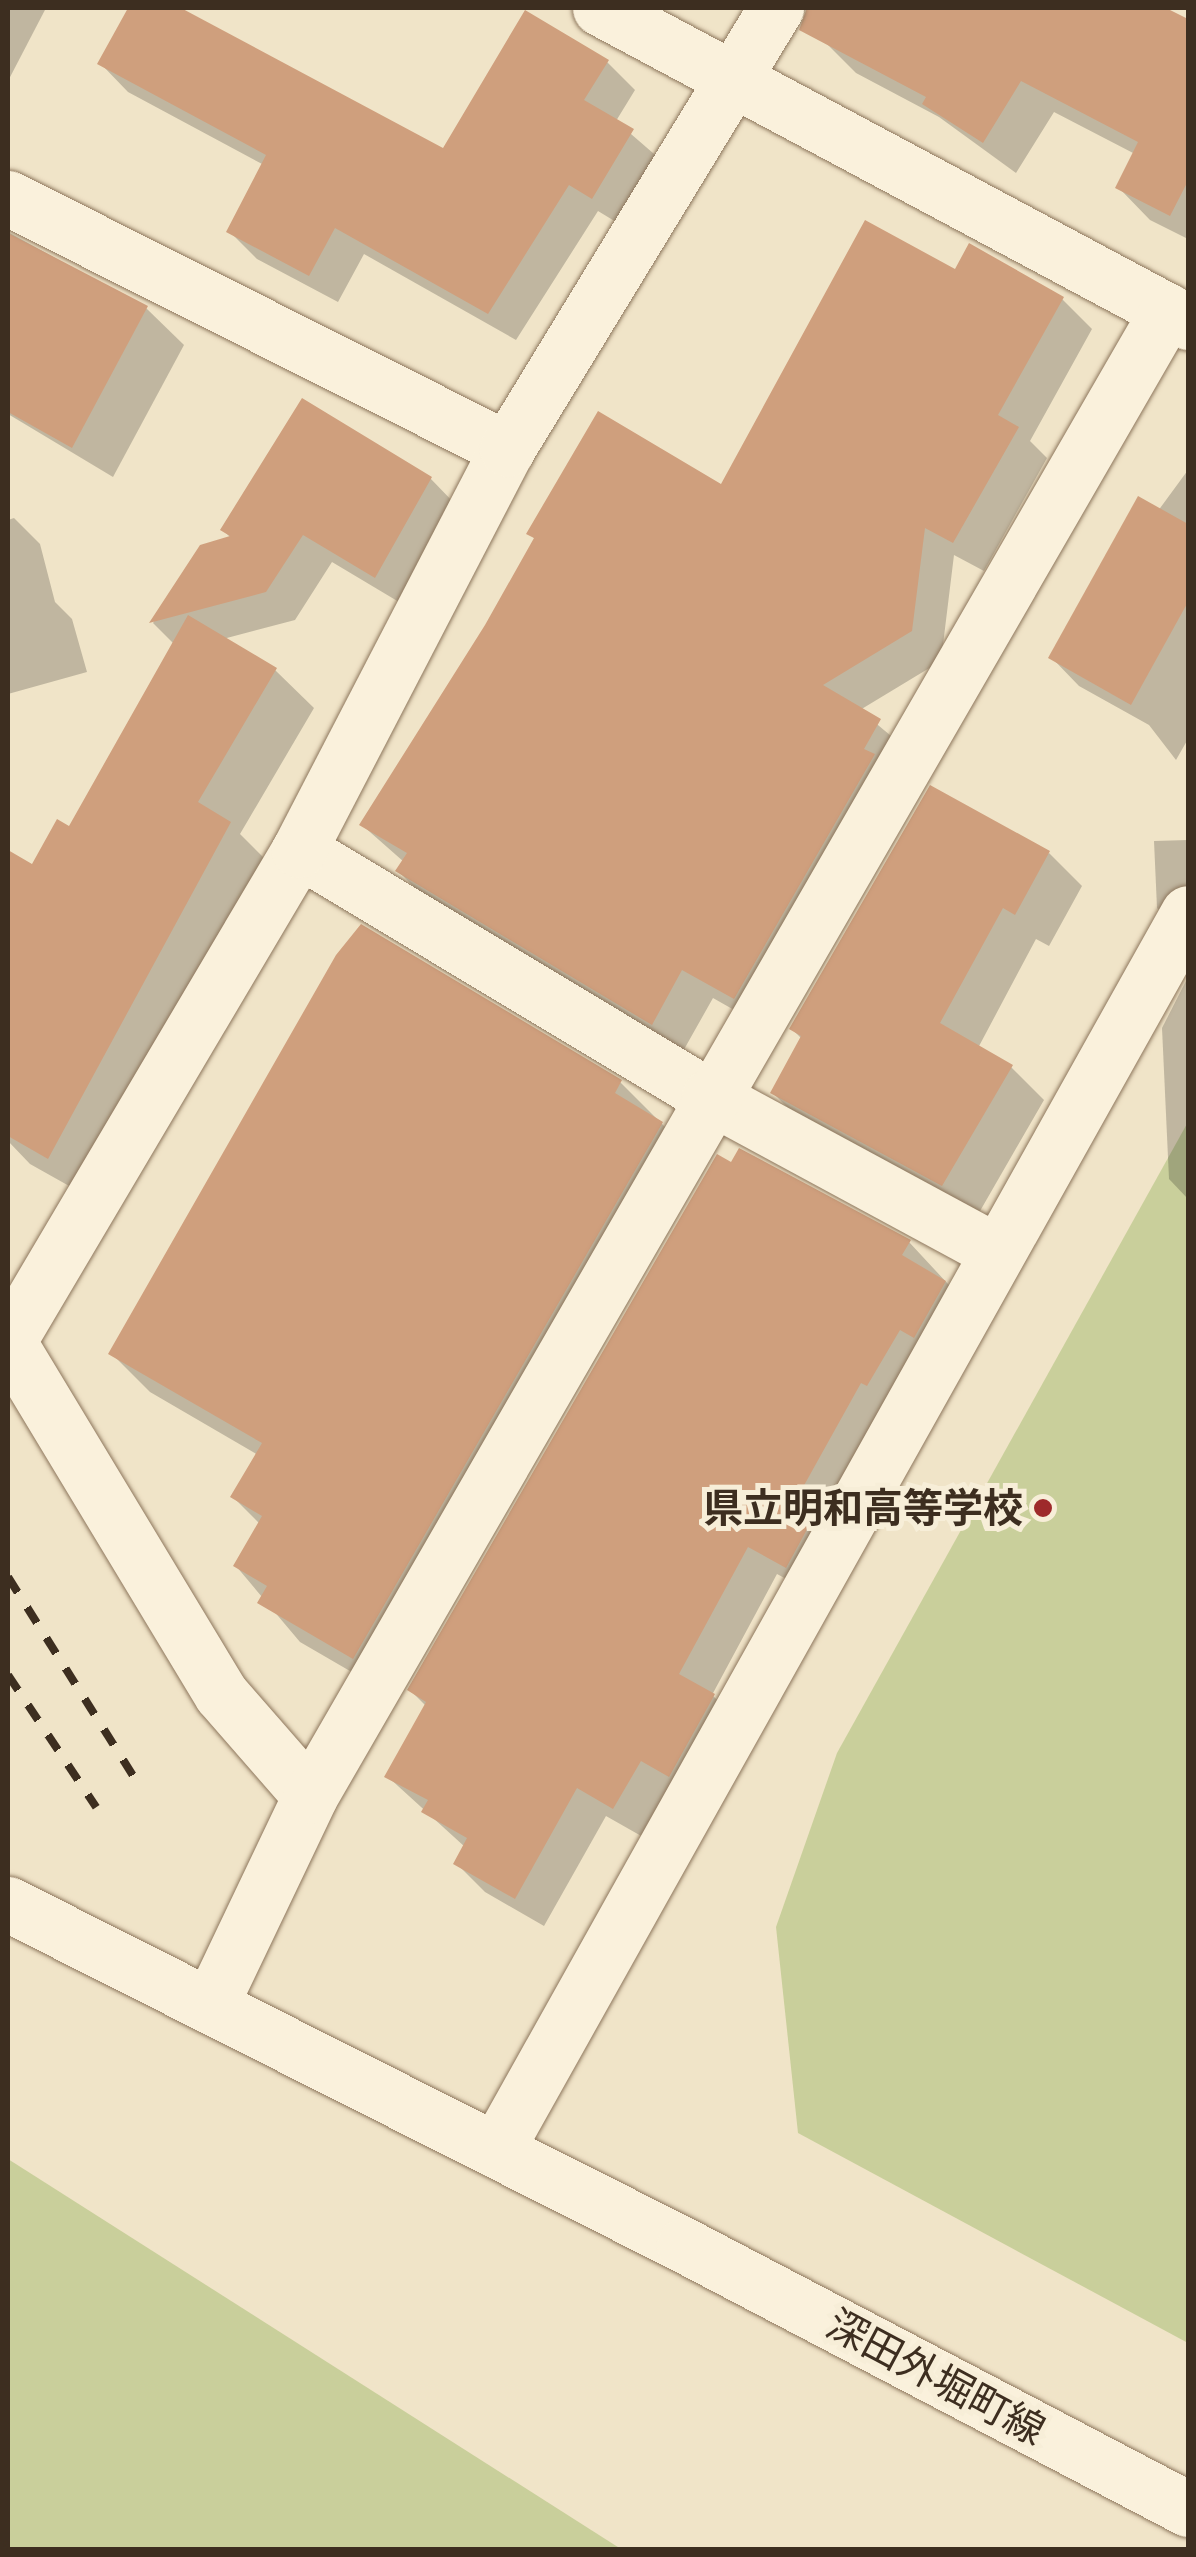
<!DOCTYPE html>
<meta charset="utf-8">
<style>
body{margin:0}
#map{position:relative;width:1196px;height:2557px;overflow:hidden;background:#f0e4c8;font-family:"Zilla Slab","Noto Sans JP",serif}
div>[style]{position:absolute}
.green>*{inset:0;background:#c9cf9b}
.shadow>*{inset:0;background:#0003}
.building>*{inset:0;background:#cf9f7d}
.roads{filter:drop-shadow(0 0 2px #8d765c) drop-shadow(0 0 2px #8d765c)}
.minor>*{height:55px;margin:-27.5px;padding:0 27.5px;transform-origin:27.5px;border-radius:27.5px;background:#faf1dc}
.tertiary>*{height:55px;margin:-27.5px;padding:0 27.5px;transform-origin:27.5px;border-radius:27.5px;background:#faf1dc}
.rail>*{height:8px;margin-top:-4px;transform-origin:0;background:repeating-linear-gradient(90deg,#3d2e20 0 18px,transparent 0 36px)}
.dots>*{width:28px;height:28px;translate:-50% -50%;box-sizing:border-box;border:5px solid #f7eed8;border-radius:50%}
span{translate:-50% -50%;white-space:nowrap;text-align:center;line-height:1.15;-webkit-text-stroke:10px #f7eed8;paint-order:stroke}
.poi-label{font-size:40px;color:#3d2e20;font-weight:700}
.right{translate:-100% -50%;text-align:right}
.street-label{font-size:40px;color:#3d2e20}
.frame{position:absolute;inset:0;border:10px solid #3d2e20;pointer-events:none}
</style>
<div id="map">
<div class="green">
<div style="clip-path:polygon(1188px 1122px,1188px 2343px,798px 2133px,776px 1927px,837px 1753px)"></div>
<div style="clip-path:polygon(8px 2159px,621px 2549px,8px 2549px)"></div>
</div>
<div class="shadow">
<div style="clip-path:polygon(8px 8px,46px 8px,8px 81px)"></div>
<div style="clip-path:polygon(131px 8px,176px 8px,444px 151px,607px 62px,635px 90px,616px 121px,661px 160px,621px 225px,598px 211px,516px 340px,364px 254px,338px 302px,257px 259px,229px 231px,264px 165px,128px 92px,100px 63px)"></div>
<div style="clip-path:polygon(840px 8px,1160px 8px,1188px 22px,1188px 239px,1150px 220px,1118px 187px,1135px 154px,1054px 112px,1016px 173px,939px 117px,856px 73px,824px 41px)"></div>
<div style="clip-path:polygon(8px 232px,146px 308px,184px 345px,113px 477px,8px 414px)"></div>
<div style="clip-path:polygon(956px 272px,1062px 299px,1092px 329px,1030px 441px,1047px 458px,984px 571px,954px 555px,941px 661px,860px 710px,909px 751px,764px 1027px,713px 998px,682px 1053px,428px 901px,398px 871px,404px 862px,362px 825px,487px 626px,536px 540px,530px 534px,722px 487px)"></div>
<div style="clip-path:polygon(1188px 470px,1188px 739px,1176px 760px,1149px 725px,1079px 686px,1051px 657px)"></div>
<div style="clip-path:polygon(430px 478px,458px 507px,404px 605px,332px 562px,295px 620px,223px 639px,275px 670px,314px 708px,240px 834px,268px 862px,87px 1196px,30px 1164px,8px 1141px,8px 853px,33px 868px,70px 830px,175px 645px,153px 623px,202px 547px,231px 538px,223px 530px)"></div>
<div style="clip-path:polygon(14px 518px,40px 544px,55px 602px,72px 619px,87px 672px,8px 694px,8px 520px)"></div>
<div style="clip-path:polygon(1188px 840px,1188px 939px,1157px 908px,1154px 841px)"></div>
<div style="clip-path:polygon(1049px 853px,1082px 886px,1049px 946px,1036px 939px,978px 1048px,1011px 1067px,1044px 1100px,976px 1218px,806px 1126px,773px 1093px,802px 1039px,792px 1029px)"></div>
<div style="clip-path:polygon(1188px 977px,1188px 1199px,1169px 1179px,1162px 1028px)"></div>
<div style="clip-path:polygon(620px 1082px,701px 1163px,393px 1696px,300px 1642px,236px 1566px,260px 1524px,233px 1497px,258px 1455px,150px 1392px,111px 1353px)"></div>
<div style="clip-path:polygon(909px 1242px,974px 1312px,816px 1595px,777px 1574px,712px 1695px,743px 1725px,643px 1837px,606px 1816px,544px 1926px,485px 1892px,456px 1863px,465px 1847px,387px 1776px,426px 1706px,410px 1690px)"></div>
</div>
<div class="building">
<div style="clip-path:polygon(128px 8px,181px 8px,443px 148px,525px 10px,609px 60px,584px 100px,634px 129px,592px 199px,569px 185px,488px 314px,335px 228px,309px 276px,226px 232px,266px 155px,97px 64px)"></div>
<div style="clip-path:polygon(807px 8px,1166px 8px,1188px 19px,1188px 181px,1170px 216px,1115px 188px,1138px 142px,1021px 81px,983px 143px,922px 104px,926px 97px,799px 30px)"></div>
<div style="clip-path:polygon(865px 220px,955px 269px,969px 243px,1064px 297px,998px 415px,1019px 427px,953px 543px,925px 528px,912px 631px,823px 685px,881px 719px,864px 749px,875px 754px,734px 999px,682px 970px,652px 1025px,395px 871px,407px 853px,359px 825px,485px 625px,534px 538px,526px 534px,598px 411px,721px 484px)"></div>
<div style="clip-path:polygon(8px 233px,148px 306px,72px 448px,8px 412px)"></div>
<div style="clip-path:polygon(302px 398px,432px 477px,375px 578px,303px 535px,266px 592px,149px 623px,200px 545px,230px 536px,220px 530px)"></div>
<div style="clip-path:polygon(1138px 496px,1188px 524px,1188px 602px,1131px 705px,1048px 658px)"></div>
<div style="clip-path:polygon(188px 615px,277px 668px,198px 802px,231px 822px,48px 1159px,8px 1136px,8px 850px,32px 864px,57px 819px,69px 826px)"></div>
<div style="clip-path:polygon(930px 785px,1050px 851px,1015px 915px,1003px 908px,940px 1023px,1013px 1065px,942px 1186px,770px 1093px,801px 1036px,789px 1029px)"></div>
<div style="clip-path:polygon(361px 924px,622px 1080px,615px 1093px,663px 1122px,353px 1659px,257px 1603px,267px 1586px,233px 1566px,262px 1516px,230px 1497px,262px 1443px,108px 1354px,336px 955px)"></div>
<div style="clip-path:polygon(739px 1148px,911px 1240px,902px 1255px,946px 1281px,914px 1338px,900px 1330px,867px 1386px,861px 1383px,802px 1489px,823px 1500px,786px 1568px,748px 1547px,679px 1674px,715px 1694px,669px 1777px,641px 1761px,613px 1809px,577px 1788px,515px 1899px,453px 1864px,467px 1838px,421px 1812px,428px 1800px,384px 1777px,426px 1702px,407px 1690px,717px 1154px,731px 1162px)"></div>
</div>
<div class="roads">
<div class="minor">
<div style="left:600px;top:8px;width:667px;rotate:28.1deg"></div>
<div style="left:8px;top:198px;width:559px;rotate:26.7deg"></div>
<div style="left:299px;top:850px;width:478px;rotate:31deg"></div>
<div style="left:709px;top:1096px;width:328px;rotate:28.4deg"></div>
<div style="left:8px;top:1341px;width:412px;rotate:58.9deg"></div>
<div style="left:221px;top:1694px;width:135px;rotate:48.9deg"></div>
<div style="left:8px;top:1342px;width:572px;rotate:-59.4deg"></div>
<div style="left:299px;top:850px;width:452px;rotate:-62.6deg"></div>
<div style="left:507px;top:449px;width:517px;rotate:-58.62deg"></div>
<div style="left:210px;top:2006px;width:233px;rotate:-64.5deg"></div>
<div style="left:310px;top:1796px;width:1715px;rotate:-60.01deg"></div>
<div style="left:496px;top:2150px;width:1417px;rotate:-60.78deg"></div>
</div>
<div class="tertiary">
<div style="left:8px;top:1904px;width:757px;rotate:26.77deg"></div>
<div style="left:684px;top:2245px;width:569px;rotate:27.65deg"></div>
</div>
</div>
<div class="rail">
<div style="left:8px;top:1577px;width:242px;rotate:57.8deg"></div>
<div style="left:8px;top:1675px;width:159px;rotate:56.3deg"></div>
</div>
<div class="dots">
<div style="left:1043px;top:1508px;background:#9e2a2b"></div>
</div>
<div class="poi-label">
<span class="right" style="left:1023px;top:1508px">県立明和高等学校</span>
</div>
<div class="street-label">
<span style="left:936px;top:2377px;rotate:28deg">深田外堀町線</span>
</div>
<div class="frame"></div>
</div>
